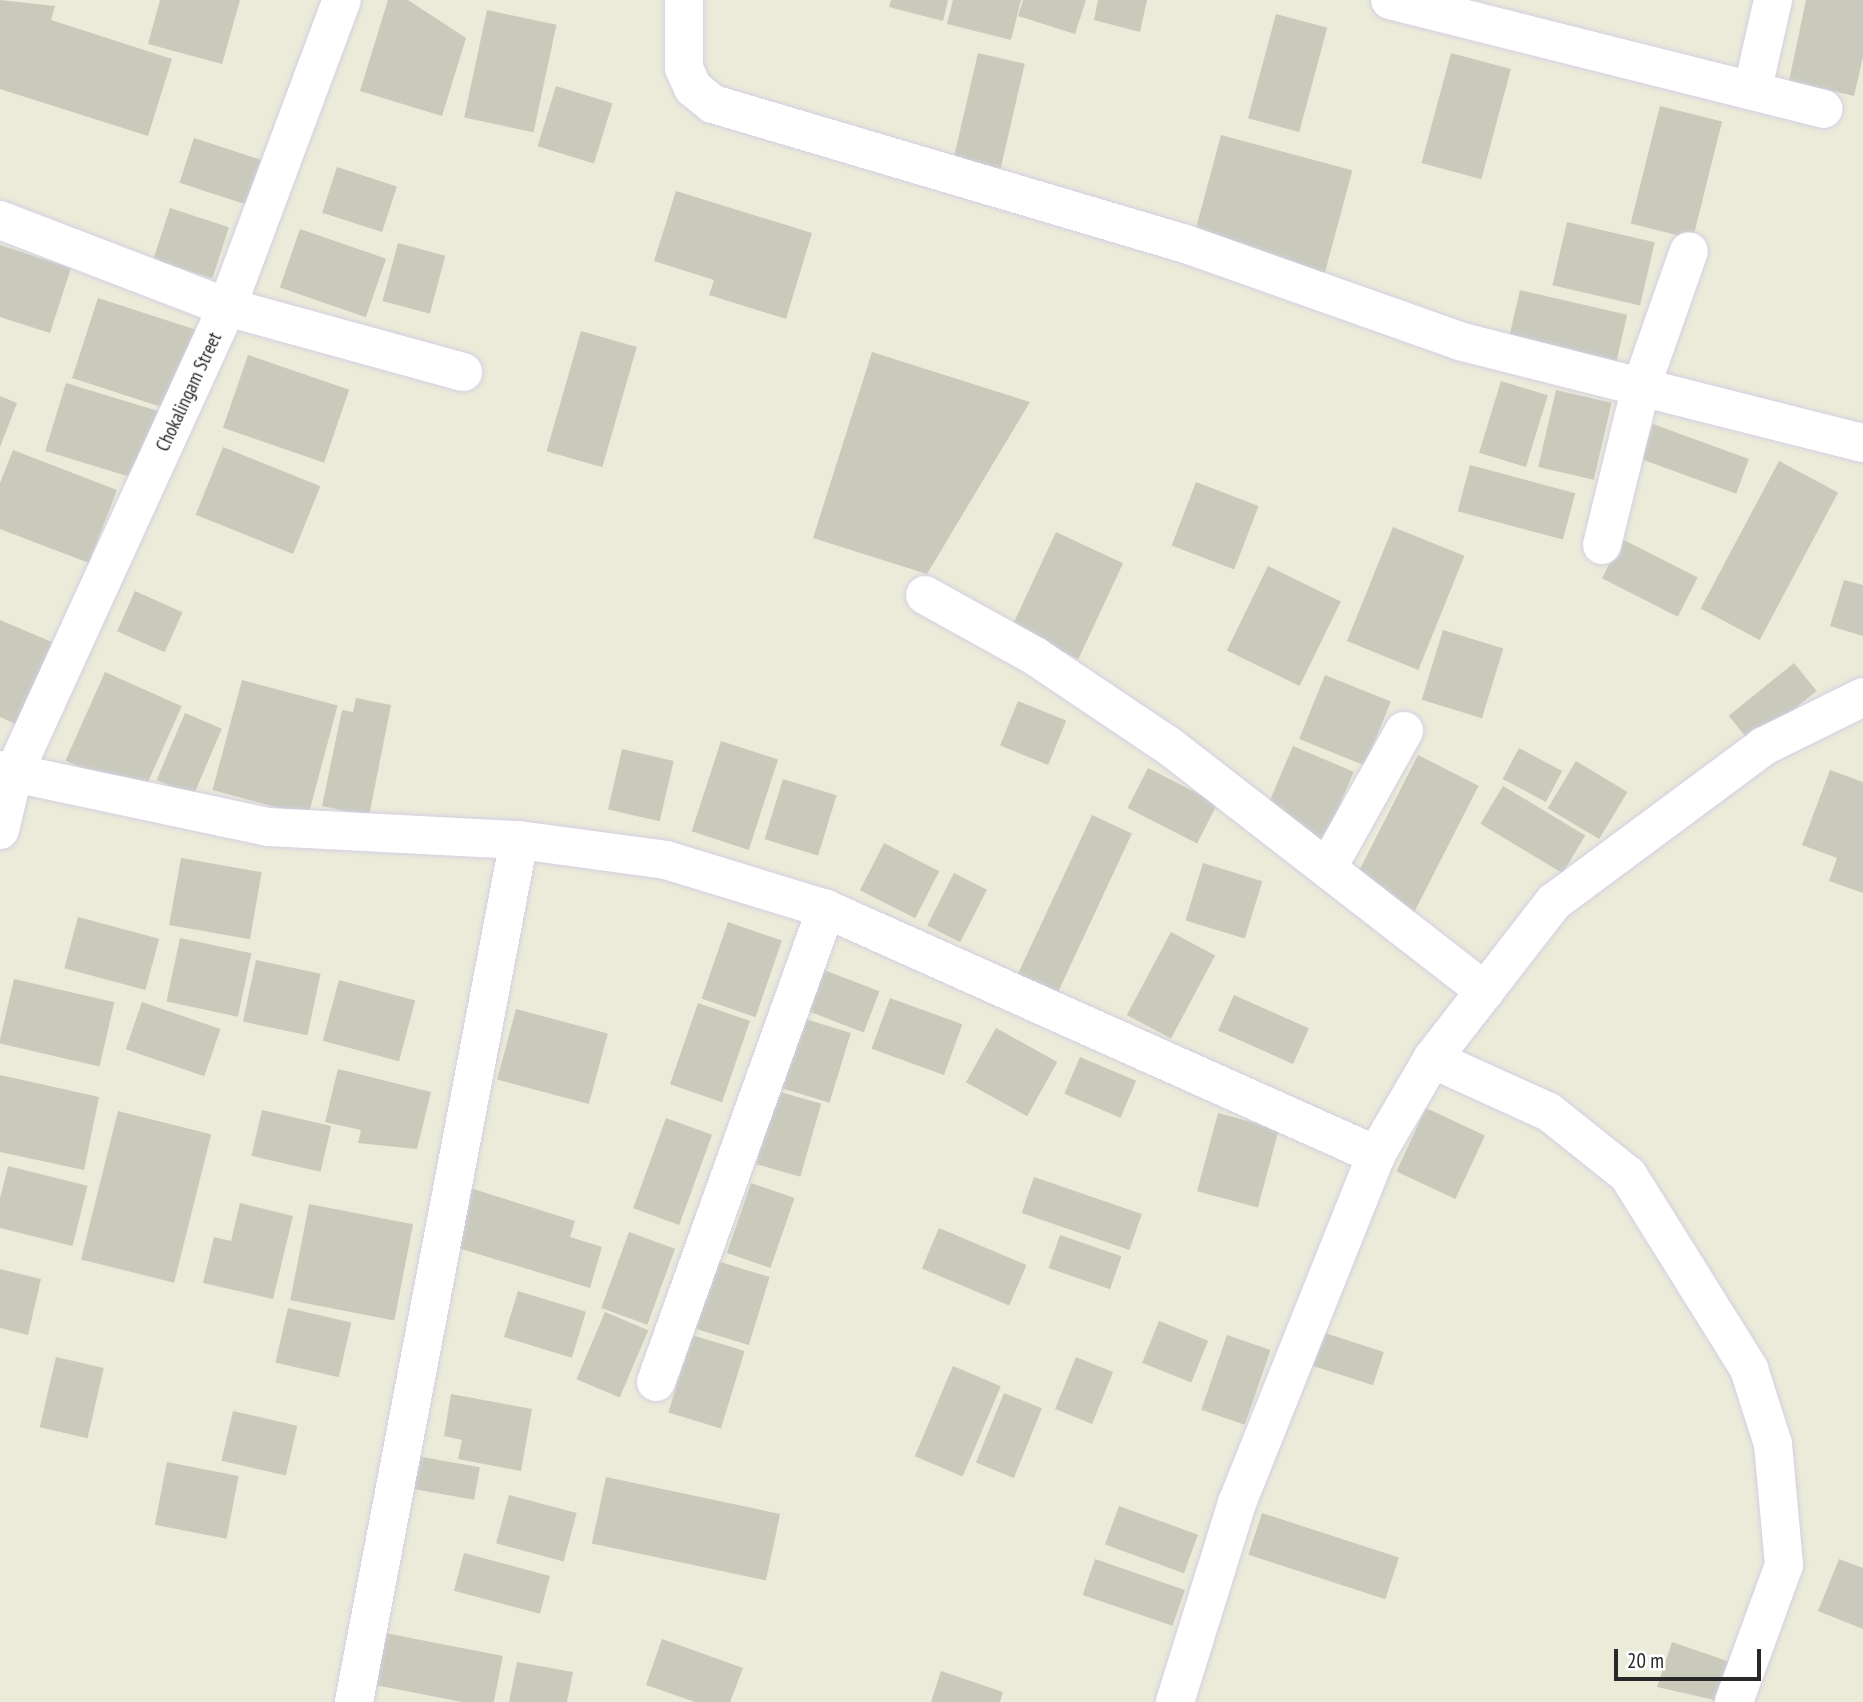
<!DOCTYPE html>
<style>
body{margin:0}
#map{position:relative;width:1863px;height:1702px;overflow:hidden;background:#ebebd9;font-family:"PT Sans Narrow",sans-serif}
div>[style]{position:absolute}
.building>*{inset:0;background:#c9cabc;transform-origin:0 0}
.roads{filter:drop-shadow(0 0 2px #d4cee2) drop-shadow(0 0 2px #d4cee2)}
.minor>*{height:38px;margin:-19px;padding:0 19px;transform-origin:19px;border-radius:19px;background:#fff}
span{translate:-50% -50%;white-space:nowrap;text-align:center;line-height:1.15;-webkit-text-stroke:7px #fff;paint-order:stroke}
.street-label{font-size:19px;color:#282828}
.scale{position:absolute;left:1614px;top:1649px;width:147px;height:32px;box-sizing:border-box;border:4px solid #282828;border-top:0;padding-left:9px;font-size:21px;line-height:24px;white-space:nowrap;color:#282828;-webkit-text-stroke:5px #fff;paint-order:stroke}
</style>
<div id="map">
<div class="building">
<div style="clip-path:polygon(0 0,55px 6px,51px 20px,172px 59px,148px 136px,0 89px)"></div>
<div style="clip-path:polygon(160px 0,240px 0,222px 64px,148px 44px)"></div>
<div style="clip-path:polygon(388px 0,408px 0,466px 38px,442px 116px,360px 91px)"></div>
<div style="clip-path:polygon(891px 0,948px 0,943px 21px,889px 7px)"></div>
<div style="clip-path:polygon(953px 0,1021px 0,1011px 40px,947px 24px)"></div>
<div style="clip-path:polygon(1023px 0,1086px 0,1075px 34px,1018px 16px)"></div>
<div style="clip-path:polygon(1098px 0,1147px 0,1140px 32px,1094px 20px)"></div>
<div style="clip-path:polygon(1806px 0,1863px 0,1863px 57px,1854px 96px,1789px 81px)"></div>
<div style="left:487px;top:10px;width:71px;height:110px;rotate:12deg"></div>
<div style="left:1276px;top:14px;width:53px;height:108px;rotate:15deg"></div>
<div style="left:978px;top:53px;width:48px;height:114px;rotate:13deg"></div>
<div style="left:1451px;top:53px;width:62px;height:114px;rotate:15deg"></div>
<div style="left:556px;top:86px;width:59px;height:63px;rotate:17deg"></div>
<div style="left:1660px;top:106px;width:64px;height:121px;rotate:14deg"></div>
<div style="left:1221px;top:135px;width:136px;height:114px;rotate:15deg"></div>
<div style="left:194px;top:138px;width:71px;height:47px;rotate:18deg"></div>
<div style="left:337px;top:167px;width:63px;height:48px;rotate:18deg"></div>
<div style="clip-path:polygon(676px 191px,812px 233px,786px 319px,709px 295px,714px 280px,654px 261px)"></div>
<div style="left:170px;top:208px;width:62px;height:54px;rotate:18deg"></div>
<div style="left:1567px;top:222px;width:90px;height:65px;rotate:13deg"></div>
<div style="left:300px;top:229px;width:91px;height:62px;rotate:19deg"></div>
<div style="left:398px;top:243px;width:49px;height:60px;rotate:15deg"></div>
<div style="clip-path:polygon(0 245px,71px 268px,50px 333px,0 317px)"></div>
<div style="left:1520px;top:290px;width:110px;height:58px;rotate:13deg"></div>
<div style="left:98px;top:298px;width:103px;height:84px;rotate:18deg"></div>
<div style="left:581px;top:331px;width:58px;height:125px;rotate:16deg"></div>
<div style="clip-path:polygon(872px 352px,1030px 402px,927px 574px,813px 538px)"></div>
<div style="left:248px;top:355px;width:107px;height:77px;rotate:19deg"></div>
<div style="left:1501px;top:381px;width:49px;height:75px;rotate:17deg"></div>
<div style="left:66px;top:383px;width:96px;height:71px;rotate:17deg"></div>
<div style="left:1556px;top:390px;width:57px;height:79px;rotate:13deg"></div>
<div style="clip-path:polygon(0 396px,17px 403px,0 447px)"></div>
<div style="left:1653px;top:424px;width:102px;height:37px;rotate:20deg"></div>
<div style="left:223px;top:447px;width:105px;height:73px;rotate:22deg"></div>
<div style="clip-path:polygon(13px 450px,117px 490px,89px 563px,0 529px,0 483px)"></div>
<div style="left:1779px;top:461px;width:67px;height:167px;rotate:28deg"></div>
<div style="left:1470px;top:465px;width:109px;height:48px;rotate:15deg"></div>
<div style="left:1196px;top:482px;width:67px;height:68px;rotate:21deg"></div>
<div style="left:1393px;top:527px;width:77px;height:123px;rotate:22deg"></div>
<div style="left:1056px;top:532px;width:74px;height:106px;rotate:25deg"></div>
<div style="left:1622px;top:539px;width:85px;height:44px;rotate:27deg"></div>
<div style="left:1268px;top:566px;width:81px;height:94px;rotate:26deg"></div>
<div style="clip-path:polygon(1844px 580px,1863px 585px,1863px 636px,1830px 626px)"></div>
<div style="left:135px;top:591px;width:52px;height:44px;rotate:24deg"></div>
<div style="clip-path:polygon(0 620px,59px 645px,25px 728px,0 717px)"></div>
<div style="left:1443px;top:630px;width:63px;height:73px;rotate:17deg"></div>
<div style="left:1794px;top:663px;width:36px;height:84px;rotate:51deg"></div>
<div style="left:105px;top:672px;width:84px;height:97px;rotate:24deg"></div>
<div style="left:1325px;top:675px;width:71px;height:69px;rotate:22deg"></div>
<div style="left:242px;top:680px;width:99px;height:114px;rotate:15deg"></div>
<div style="clip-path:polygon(356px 698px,391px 705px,369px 816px,322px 806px,342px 710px,353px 712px)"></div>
<div style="left:1018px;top:701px;width:52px;height:48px;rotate:22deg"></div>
<div style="left:185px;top:713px;width:40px;height:73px;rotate:23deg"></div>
<div style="left:721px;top:741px;width:60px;height:95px;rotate:18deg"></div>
<div style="left:1293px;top:746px;width:66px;height:74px;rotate:23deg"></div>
<div style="left:1519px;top:748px;width:49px;height:35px;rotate:28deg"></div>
<div style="left:622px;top:749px;width:53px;height:62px;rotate:13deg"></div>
<div style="left:1418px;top:755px;width:68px;height:143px;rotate:27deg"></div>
<div style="left:1576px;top:761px;width:60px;height:55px;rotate:31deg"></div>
<div style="left:1148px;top:768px;width:78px;height:45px;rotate:27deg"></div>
<div style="clip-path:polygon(1830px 770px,1863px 782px,1863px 893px,1829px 881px,1837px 858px,1802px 845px)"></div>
<div style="left:783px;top:779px;width:56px;height:63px;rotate:17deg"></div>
<div style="left:1503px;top:786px;width:96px;height:44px;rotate:31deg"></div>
<div style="left:1092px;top:815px;width:44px;height:183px;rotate:25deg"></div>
<div style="left:884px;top:843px;width:62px;height:53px;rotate:27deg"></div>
<div style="left:181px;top:858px;width:82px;height:68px;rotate:10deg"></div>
<div style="left:1203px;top:863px;width:62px;height:60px;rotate:17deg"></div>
<div style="left:954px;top:873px;width:37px;height:59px;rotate:27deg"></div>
<div style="left:78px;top:917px;width:84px;height:53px;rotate:15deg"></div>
<div style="left:728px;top:922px;width:57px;height:81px;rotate:19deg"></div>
<div style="left:1171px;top:932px;width:50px;height:94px;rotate:28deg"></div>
<div style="left:180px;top:938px;width:73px;height:65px;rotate:12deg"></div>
<div style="left:256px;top:960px;width:66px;height:63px;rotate:12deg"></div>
<div style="left:816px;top:967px;width:68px;height:44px;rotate:21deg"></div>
<div style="left:14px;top:979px;width:103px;height:66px;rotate:13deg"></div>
<div style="left:339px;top:980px;width:79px;height:63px;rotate:15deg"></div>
<div style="left:1234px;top:995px;width:82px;height:39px;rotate:24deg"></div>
<div style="left:890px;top:998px;width:77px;height:54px;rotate:20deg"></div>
<div style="left:142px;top:1002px;width:83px;height:50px;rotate:19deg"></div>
<div style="left:698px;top:1003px;width:55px;height:86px;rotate:19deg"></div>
<div style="left:516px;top:1009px;width:95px;height:73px;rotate:15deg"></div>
<div style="left:802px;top:1018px;width:51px;height:73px;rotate:17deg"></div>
<div style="left:996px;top:1028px;width:70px;height:62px;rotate:29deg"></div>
<div style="left:1080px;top:1057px;width:61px;height:40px;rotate:23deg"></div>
<div style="clip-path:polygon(338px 1069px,431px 1092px,417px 1149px,358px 1143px,361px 1130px,325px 1122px)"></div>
<div style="clip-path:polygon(0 1075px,99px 1097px,84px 1170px,0 1152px)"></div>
<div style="left:777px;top:1091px;width:46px;height:76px;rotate:16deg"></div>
<div style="left:1426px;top:1108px;width:65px;height:70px;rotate:25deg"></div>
<div style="left:262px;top:1110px;width:71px;height:47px;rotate:13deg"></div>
<div style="left:118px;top:1111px;width:96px;height:153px;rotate:14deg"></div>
<div style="left:1218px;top:1113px;width:63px;height:81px;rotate:15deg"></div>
<div style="left:666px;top:1118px;width:49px;height:96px;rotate:20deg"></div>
<div style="left:8px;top:1166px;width:82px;height:62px;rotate:14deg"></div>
<div style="left:1034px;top:1177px;width:114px;height:38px;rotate:19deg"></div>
<div style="left:751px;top:1183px;width:46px;height:74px;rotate:19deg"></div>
<div style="clip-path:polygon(470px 1188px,575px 1221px,570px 1237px,602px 1247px,590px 1288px,452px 1246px)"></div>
<div style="clip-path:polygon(240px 1203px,293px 1216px,273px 1299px,203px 1283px,214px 1237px,231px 1241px)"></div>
<div style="left:309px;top:1204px;width:106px;height:98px;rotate:11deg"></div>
<div style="left:939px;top:1228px;width:95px;height:44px;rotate:23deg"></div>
<div style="left:629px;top:1232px;width:49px;height:81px;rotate:20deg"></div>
<div style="left:1060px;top:1235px;width:65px;height:35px;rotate:19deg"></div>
<div style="left:717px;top:1261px;width:55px;height:71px;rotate:17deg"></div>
<div style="clip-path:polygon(0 1269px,41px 1279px,28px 1335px,0 1328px)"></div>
<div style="left:518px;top:1291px;width:71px;height:48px;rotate:17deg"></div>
<div style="left:288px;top:1308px;width:65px;height:56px;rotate:13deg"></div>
<div style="left:605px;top:1312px;width:47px;height:73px;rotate:23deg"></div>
<div style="left:1159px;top:1321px;width:53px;height:45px;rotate:22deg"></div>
<div style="left:1322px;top:1332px;width:65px;height:35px;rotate:18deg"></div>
<div style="left:692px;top:1335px;width:55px;height:81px;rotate:17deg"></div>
<div style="left:1227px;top:1335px;width:46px;height:79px;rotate:19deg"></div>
<div style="left:56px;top:1357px;width:49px;height:72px;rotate:13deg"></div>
<div style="left:1076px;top:1357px;width:40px;height:56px;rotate:22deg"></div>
<div style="left:953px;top:1366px;width:52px;height:98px;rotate:23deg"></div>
<div style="left:1004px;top:1393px;width:41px;height:75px;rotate:22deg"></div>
<div style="clip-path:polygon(451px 1394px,532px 1409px,521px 1471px,458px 1459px,462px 1440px,444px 1436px)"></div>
<div style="left:233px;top:1411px;width:66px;height:51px;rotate:13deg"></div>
<div style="left:405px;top:1454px;width:76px;height:33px;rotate:10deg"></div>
<div style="left:167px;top:1462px;width:73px;height:64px;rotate:11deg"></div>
<div style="left:606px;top:1477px;width:178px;height:68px;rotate:12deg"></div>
<div style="left:509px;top:1495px;width:70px;height:50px;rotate:15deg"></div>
<div style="left:1119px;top:1506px;width:84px;height:41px;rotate:20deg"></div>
<div style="left:1262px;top:1513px;width:144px;height:44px;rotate:18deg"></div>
<div style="left:464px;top:1553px;width:89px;height:39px;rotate:15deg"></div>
<div style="left:1095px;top:1559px;width:95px;height:38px;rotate:19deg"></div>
<div style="clip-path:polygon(1839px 1559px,1863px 1568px,1863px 1629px,1818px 1611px)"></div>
<div style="left:385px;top:1633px;width:120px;height:53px;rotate:11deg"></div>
<div style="clip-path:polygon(662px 1639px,743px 1668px,730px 1702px,695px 1702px,646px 1685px)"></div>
<div style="clip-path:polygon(1672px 1642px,1736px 1664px,1723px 1702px,1657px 1687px)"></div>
<div style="clip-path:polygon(517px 1662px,573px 1672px,567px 1702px,509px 1702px)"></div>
<div style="clip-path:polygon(941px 1671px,1003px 1692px,1000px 1702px,931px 1702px)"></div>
</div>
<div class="roads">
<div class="minor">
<div style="left:684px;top:0;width:68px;rotate:90deg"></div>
<div style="left:684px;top:68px;width:22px;rotate:66deg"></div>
<div style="left:693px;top:88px;width:26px;rotate:39deg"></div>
<div style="left:713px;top:104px;width:490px;rotate:16.5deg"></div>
<div style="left:1183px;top:243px;width:293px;rotate:19.5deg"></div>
<div style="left:1459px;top:341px;width:417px;rotate:14.2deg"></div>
<div style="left:1390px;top:0;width:447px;rotate:14.1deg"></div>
<div style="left:1753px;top:88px;width:90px;rotate:-77.2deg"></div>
<div style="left:0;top:220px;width:243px;rotate:21deg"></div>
<div style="left:227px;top:307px;width:245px;rotate:15.4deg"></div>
<div style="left:1602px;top:545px;width:160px;rotate:-76.2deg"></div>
<div style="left:1640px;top:390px;width:147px;rotate:-70.6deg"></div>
<div style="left:925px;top:595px;width:126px;rotate:29deg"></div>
<div style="left:1035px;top:656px;width:161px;rotate:33.9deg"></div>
<div style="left:1169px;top:746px;width:400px;rotate:37.8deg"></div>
<div style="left:0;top:770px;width:274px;rotate:12deg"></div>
<div style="left:268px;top:827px;width:251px;rotate:3deg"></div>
<div style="left:519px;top:840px;width:878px;rotate:100.84deg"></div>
<div style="left:0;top:830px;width:57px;rotate:-76.7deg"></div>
<div style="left:13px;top:775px;width:515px;rotate:-65.43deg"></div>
<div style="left:227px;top:307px;width:328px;rotate:-69.5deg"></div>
<div style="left:519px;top:840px;width:148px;rotate:7.7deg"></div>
<div style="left:666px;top:860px;width:167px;rotate:17deg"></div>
<div style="left:826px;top:909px;width:603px;rotate:24.1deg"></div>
<div style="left:1328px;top:867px;width:156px;rotate:-60.8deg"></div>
<div style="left:1432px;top:1059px;width:199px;rotate:-52.2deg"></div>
<div style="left:1554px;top:902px;width:262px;rotate:-36.6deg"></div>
<div style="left:1764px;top:746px;width:110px;rotate:-26.3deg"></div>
<div style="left:656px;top:1382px;width:503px;rotate:-70.23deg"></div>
<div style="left:1175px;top:1702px;width:208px;rotate:-72.7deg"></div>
<div style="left:1237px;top:1503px;width:375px;rotate:-68.2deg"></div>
<div style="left:1376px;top:1155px;width:111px;rotate:-59.7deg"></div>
<div style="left:1432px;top:1059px;width:128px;rotate:24.4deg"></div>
<div style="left:1549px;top:1112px;width:101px;rotate:38.6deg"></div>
<div style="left:1628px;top:1175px;width:229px;rotate:58deg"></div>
<div style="left:1749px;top:1369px;width:79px;rotate:72.3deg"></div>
<div style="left:1773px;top:1444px;width:121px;rotate:84.8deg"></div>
<div style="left:1784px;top:1565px;width:146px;rotate:110.1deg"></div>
</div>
</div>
<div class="street-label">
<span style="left:189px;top:392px;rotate:-65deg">Chokalingam Street</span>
</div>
<div class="scale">20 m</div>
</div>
